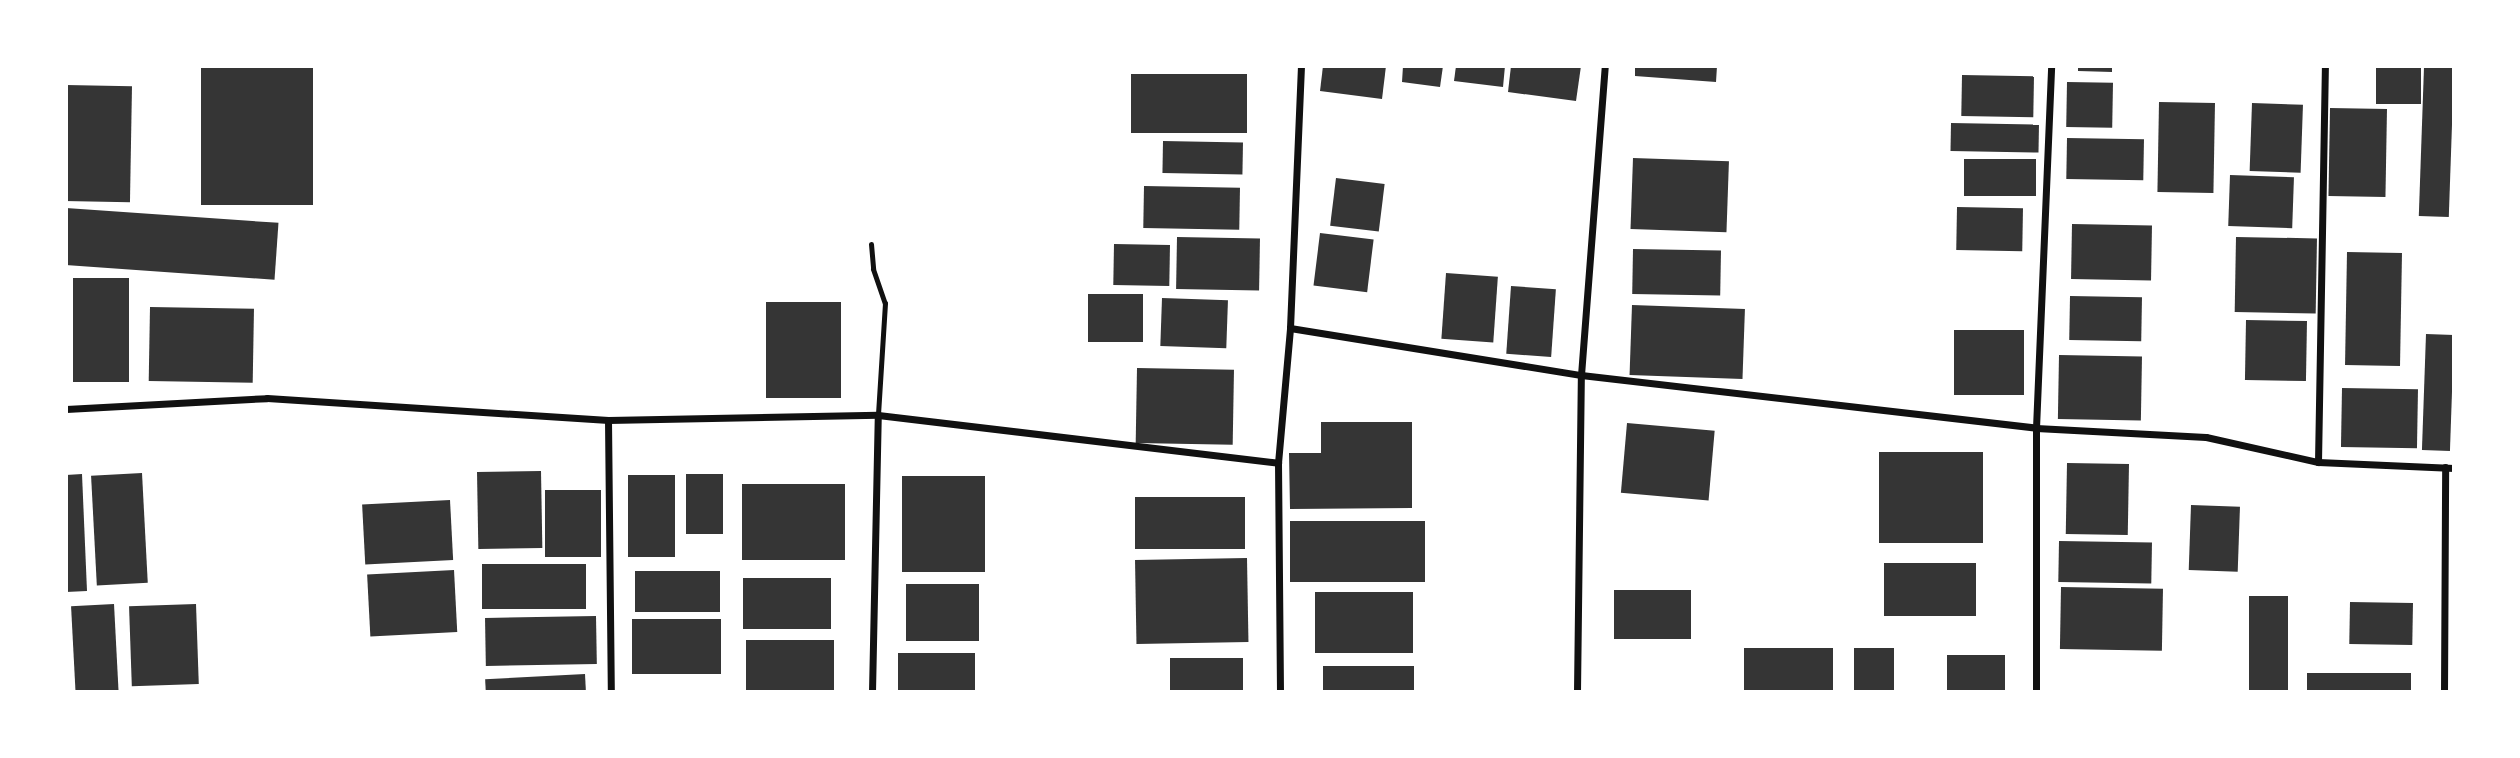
<!DOCTYPE html>
<style>
body{margin:0}
#map{position:relative;width:2520px;height:758px;overflow:hidden;background:#fff;font-family:Montserrat,sans-serif}
div>[style]{position:absolute}
.building>*{inset:0;background:#353535;transform-origin:0 0}
.service>*{height:5px;margin:-2.5px;padding:0 2.5px;transform-origin:2.5px;border-radius:2.5px;background:#111}
.minor>*{height:7px;margin:-3.5px;padding:0 3.5px;transform-origin:3.5px;border-radius:3.5px;background:#111}
span{translate:-50% -50%;white-space:nowrap;text-align:center;line-height:1.15;-webkit-text-stroke:5px #fff;paint-order:stroke}
.frame{position:absolute;inset:0;border:68px solid #fff;pointer-events:none}
</style>
<div id="map">
<div class="building">
<div style="left:201px;top:66px;width:112px;height:139px"></div>
<div style="clip-path:polygon(1323px 66px,1386px 66px,1382px 99px,1320px 91px)"></div>
<div style="clip-path:polygon(1403px 66px,1443px 66px,1440px 87px,1402px 82px)"></div>
<div style="clip-path:polygon(1456px 66px,1505px 66px,1503px 87px,1454px 81px)"></div>
<div style="clip-path:polygon(1511px 66px,1581px 66px,1576px 101px,1508px 92px)"></div>
<div style="clip-path:polygon(1635px 66px,1717px 66px,1716px 82px,1635px 76px)"></div>
<div style="clip-path:polygon(2078px 66px,2112px 66px,2112px 72px,2078px 71px)"></div>
<div style="left:2376px;top:66px;width:45px;height:38px"></div>
<div style="left:2424px;top:67px;width:30px;height:149px;rotate:2deg"></div>
<div style="left:1131px;top:74px;width:116px;height:59px"></div>
<div style="left:1962px;top:75px;width:72px;height:41px;rotate:1deg"></div>
<div style="left:2067px;top:82px;width:46px;height:45px;rotate:1deg"></div>
<div style="left:66px;top:85px;width:66px;height:116px;rotate:1deg"></div>
<div style="left:2159px;top:102px;width:56px;height:90px;rotate:1deg"></div>
<div style="left:2252px;top:103px;width:51px;height:68px;rotate:2deg"></div>
<div style="left:2330px;top:108px;width:57px;height:88px;rotate:1deg"></div>
<div style="left:1951px;top:123px;width:88px;height:28px;rotate:1deg"></div>
<div style="left:2067px;top:138px;width:77px;height:41px;rotate:1deg"></div>
<div style="left:1163px;top:141px;width:80px;height:32px;rotate:1deg"></div>
<div style="left:1633px;top:158px;width:96px;height:71px;rotate:2deg"></div>
<div style="left:1964px;top:159px;width:72px;height:37px"></div>
<div style="left:2230px;top:175px;width:64px;height:51px;rotate:2deg"></div>
<div style="left:1336px;top:178px;width:49px;height:48px;rotate:7deg"></div>
<div style="left:1144px;top:186px;width:96px;height:42px;rotate:1deg"></div>
<div style="left:1957px;top:207px;width:66px;height:43px;rotate:1deg"></div>
<div style="left:66px;top:208px;width:213px;height:57px;rotate:4deg"></div>
<div style="left:2072px;top:224px;width:80px;height:55px;rotate:1deg"></div>
<div style="left:1320px;top:233px;width:54px;height:53px;rotate:7deg"></div>
<div style="left:1177px;top:237px;width:83px;height:52px;rotate:1deg"></div>
<div style="left:2236px;top:237px;width:81px;height:75px;rotate:1deg"></div>
<div style="left:1114px;top:244px;width:56px;height:41px;rotate:1deg"></div>
<div style="left:1633px;top:249px;width:88px;height:45px;rotate:1deg"></div>
<div style="left:2347px;top:252px;width:55px;height:113px;rotate:1deg"></div>
<div style="left:1446px;top:273px;width:52px;height:66px;rotate:4deg"></div>
<div style="left:73px;top:278px;width:56px;height:104px"></div>
<div style="left:1511px;top:286px;width:45px;height:68px;rotate:4deg"></div>
<div style="left:1088px;top:294px;width:55px;height:48px"></div>
<div style="left:2070px;top:296px;width:72px;height:44px;rotate:1deg"></div>
<div style="left:1162px;top:298px;width:66px;height:48px;rotate:2deg"></div>
<div style="left:841px;top:302px;width:96px;height:75px;rotate:90deg"></div>
<div style="left:1632px;top:305px;width:113px;height:70px;rotate:2deg"></div>
<div style="left:150px;top:307px;width:104px;height:74px;rotate:1deg"></div>
<div style="left:2246px;top:320px;width:61px;height:60px;rotate:1deg"></div>
<div style="left:1954px;top:330px;width:70px;height:65px"></div>
<div style="left:2426px;top:334px;width:28px;height:116px;rotate:2deg"></div>
<div style="left:2059px;top:355px;width:83px;height:64px;rotate:1deg"></div>
<div style="left:1137px;top:368px;width:97px;height:75px;rotate:1deg"></div>
<div style="left:2342px;top:388px;width:76px;height:59px;rotate:1deg"></div>
<div style="clip-path:polygon(1321px 422px,1412px 422px,1412px 508px,1290px 509px,1289px 453px,1321px 453px)"></div>
<div style="left:1627px;top:423px;width:88px;height:70px;rotate:5deg"></div>
<div style="left:1879px;top:452px;width:104px;height:91px"></div>
<div style="left:2067px;top:463px;width:62px;height:71px;rotate:1deg"></div>
<div style="left:541px;top:471px;width:77px;height:64px;rotate:89deg"></div>
<div style="left:142px;top:473px;width:110px;height:51px;rotate:87deg"></div>
<div style="clip-path:polygon(82px 474px,87px 591px,66px 592px,66px 475px)"></div>
<div style="left:686px;top:474px;width:37px;height:60px"></div>
<div style="left:628px;top:475px;width:47px;height:82px"></div>
<div style="left:985px;top:476px;width:96px;height:83px;rotate:90deg"></div>
<div style="left:845px;top:484px;width:76px;height:103px;rotate:90deg"></div>
<div style="left:545px;top:490px;width:56px;height:67px"></div>
<div style="left:1245px;top:497px;width:52px;height:110px;rotate:90deg"></div>
<div style="left:450px;top:500px;width:60px;height:88px;rotate:87deg"></div>
<div style="left:2191px;top:505px;width:49px;height:65px;rotate:2deg"></div>
<div style="left:1290px;top:521px;width:135px;height:61px"></div>
<div style="left:2059px;top:541px;width:93px;height:41px;rotate:1deg"></div>
<div style="left:1247px;top:558px;width:84px;height:112px;rotate:89deg"></div>
<div style="left:1976px;top:563px;width:53px;height:92px;rotate:90deg"></div>
<div style="left:482px;top:564px;width:104px;height:45px"></div>
<div style="left:454px;top:570px;width:62px;height:87px;rotate:87deg"></div>
<div style="left:635px;top:571px;width:85px;height:41px"></div>
<div style="left:743px;top:578px;width:88px;height:51px"></div>
<div style="left:906px;top:584px;width:73px;height:57px"></div>
<div style="left:2061px;top:587px;width:102px;height:62px;rotate:1deg"></div>
<div style="left:1614px;top:590px;width:77px;height:49px"></div>
<div style="left:1315px;top:592px;width:98px;height:61px"></div>
<div style="left:2249px;top:596px;width:39px;height:96px"></div>
<div style="left:2350px;top:602px;width:63px;height:42px;rotate:1deg"></div>
<div style="left:114px;top:604px;width:88px;height:43px;rotate:87deg"></div>
<div style="left:196px;top:604px;width:80px;height:67px;rotate:88deg"></div>
<div style="left:596px;top:616px;width:48px;height:111px;rotate:89deg"></div>
<div style="left:632px;top:619px;width:89px;height:55px"></div>
<div style="left:834px;top:640px;width:51px;height:88px;rotate:90deg"></div>
<div style="left:1833px;top:648px;width:44px;height:89px;rotate:90deg"></div>
<div style="left:1854px;top:648px;width:40px;height:44px"></div>
<div style="left:898px;top:653px;width:77px;height:39px"></div>
<div style="left:1947px;top:655px;width:58px;height:37px"></div>
<div style="left:1243px;top:658px;width:34px;height:73px;rotate:90deg"></div>
<div style="left:1414px;top:666px;width:26px;height:91px;rotate:90deg"></div>
<div style="left:2307px;top:673px;width:104px;height:19px"></div>
<div style="left:585px;top:674px;width:18px;height:100px;rotate:87deg"></div>
</div>
<div class="service">
<div style="left:871px;top:244px;width:25px;rotate:85deg"></div>
<div style="left:873px;top:269px;width:36px;rotate:71deg"></div>
<div style="left:885px;top:303px;width:112px;rotate:93.6deg"></div>
</div>
<div class="minor">
<div style="left:1290px;top:328px;width:295px;rotate:9.2deg"></div>
<div style="left:1581px;top:375px;width:458px;rotate:6.6deg"></div>
<div style="left:2036px;top:428px;width:170px;rotate:3deg"></div>
<div style="left:2206px;top:437px;width:115px;rotate:12.6deg"></div>
<div style="left:2318px;top:462px;width:136px;rotate:2.5deg"></div>
<div style="left:66px;top:409px;width:201px;rotate:-3.1deg"></div>
<div style="left:267px;top:398px;width:342px;rotate:3.7deg"></div>
<div style="left:608px;top:420px;width:270px;rotate:-1.1deg"></div>
<div style="left:878px;top:415px;width:403px;rotate:6.8deg"></div>
<div style="left:608px;top:420px;width:272px;rotate:89.4deg"></div>
<div style="left:2318px;top:462px;width:396px;rotate:-89deg"></div>
<div style="left:872px;top:692px;width:277px;rotate:-88.8deg"></div>
<div style="left:1280px;top:692px;width:229px;rotate:-90.5deg"></div>
<div style="left:1278px;top:463px;width:136px;rotate:-84.9deg"></div>
<div style="left:1290px;top:328px;width:262px;rotate:-87.6deg"></div>
<div style="left:1577px;top:692px;width:317px;rotate:-89.3deg"></div>
<div style="left:1581px;top:375px;width:310px;rotate:-85.6deg"></div>
<div style="left:2036px;top:692px;width:264px;rotate:-90deg"></div>
<div style="left:2036px;top:428px;width:362px;rotate:-87.6deg"></div>
<div style="left:2444px;top:692px;width:225px;rotate:-89.7deg"></div>
</div>
<div class="frame"></div>
</div>
